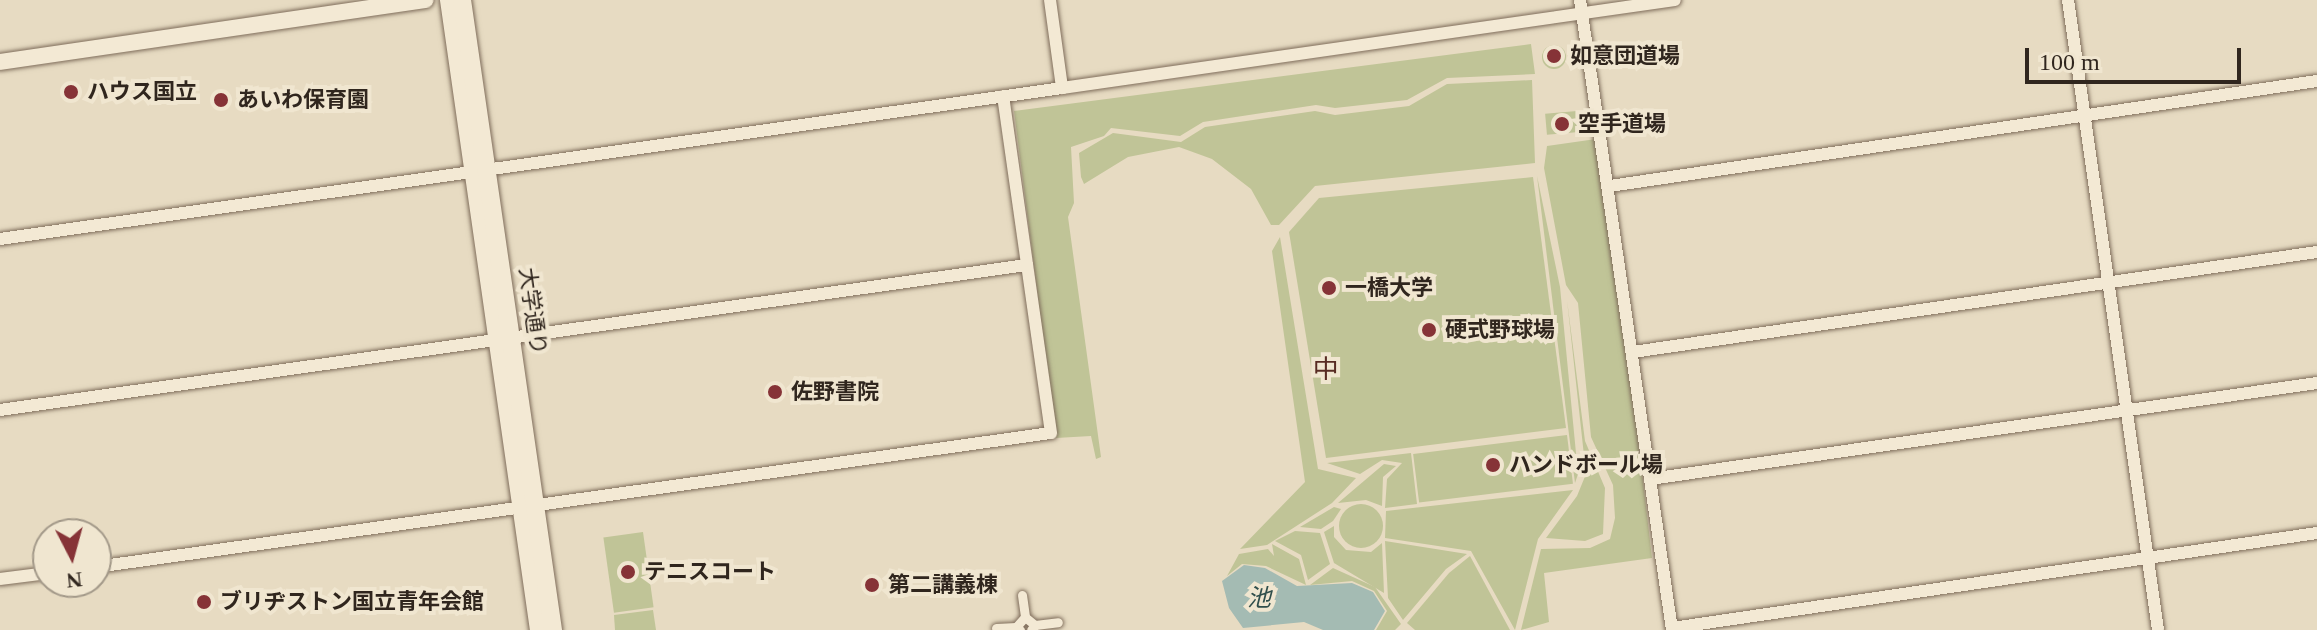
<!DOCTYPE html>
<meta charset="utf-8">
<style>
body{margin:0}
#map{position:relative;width:2317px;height:630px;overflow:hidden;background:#e7dbc2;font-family:"Times New Roman","Noto Sans JP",serif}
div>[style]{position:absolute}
.green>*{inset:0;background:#c0c497;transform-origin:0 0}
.round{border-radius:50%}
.water>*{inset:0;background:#a4bbb3}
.roads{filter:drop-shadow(0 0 2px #7f6d5b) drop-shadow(0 0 2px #7f6d5b)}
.pedestrian>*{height:9px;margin:-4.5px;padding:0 4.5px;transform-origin:4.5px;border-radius:4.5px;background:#f3e9d4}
.minor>*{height:12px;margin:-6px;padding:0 6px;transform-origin:6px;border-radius:6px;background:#f3e9d4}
.tertiary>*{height:16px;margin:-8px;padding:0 8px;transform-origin:8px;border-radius:8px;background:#f3e9d4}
.secondary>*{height:18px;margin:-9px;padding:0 9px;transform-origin:9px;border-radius:9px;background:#f3e9d4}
.dots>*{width:22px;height:22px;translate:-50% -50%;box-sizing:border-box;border:4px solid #f0e6d0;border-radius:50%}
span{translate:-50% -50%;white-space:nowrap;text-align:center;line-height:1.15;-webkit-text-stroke:8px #f0e6d0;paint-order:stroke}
.poi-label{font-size:22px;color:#30261e;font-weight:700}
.left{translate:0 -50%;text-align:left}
.street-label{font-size:22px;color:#30261e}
.water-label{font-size:24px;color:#2f4e4b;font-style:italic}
.quarter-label{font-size:26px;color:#582c23}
.north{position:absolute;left:32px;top:518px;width:80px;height:80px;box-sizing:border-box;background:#f0e6d0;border:2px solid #a39989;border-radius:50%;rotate:174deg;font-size:22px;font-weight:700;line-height:32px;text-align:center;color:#30261e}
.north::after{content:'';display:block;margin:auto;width:28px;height:36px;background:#863337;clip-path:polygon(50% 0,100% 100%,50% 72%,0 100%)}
.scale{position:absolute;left:2025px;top:48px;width:216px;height:36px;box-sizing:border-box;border:4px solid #30261e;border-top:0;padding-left:10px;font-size:24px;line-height:28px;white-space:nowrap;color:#30261e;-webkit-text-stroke:6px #f0e6d0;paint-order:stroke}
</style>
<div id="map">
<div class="green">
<div style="clip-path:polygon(1531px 44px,1535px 74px,1447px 78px,1407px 100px,1335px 108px,1316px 105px,1203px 122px,1180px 136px,1111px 128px,1104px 136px,1071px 147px,1074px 203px,1068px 217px,1101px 457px,1096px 459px,1091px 436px,1056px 438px,1014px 111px)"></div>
<div class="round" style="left:1542px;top:45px;width:24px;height:24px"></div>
<div style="clip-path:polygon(1532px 80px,1535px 163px,1315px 186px,1279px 225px,1271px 225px,1251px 189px,1212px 159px,1179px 147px,1128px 157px,1084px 184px,1081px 177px,1079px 153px,1113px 133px,1181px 142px,1205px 127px,1315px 111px,1335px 115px,1409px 106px,1447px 84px)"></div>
<div style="left:1577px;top:111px;width:21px;height:32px;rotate:85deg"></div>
<div style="clip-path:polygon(1603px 138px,1652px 558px,1544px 573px,1549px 622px,1521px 630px,1541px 549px,1590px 548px,1610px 539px,1615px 518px,1613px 485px,1591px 437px,1578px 303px,1566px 285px,1544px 168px,1547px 146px)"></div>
<div style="clip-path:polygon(1537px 176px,1560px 287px,1578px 474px,1575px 483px)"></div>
<div style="clip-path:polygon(1533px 177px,1566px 428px,1326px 458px,1289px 232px,1319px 198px)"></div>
<div style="clip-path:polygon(1280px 237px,1318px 469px,1356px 478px,1332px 503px,1267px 545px,1240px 549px,1305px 482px,1272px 251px)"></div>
<div style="clip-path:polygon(1567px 300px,1585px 441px,1605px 488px,1603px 534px,1585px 541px,1546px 538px,1577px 496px,1586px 474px)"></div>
<div style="left:1567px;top:435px;width:49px;height:155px;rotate:83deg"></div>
<div style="clip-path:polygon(1411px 453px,1417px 504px,1385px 508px,1387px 479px,1402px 463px,1382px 460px,1360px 474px,1327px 463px)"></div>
<div style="clip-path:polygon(1384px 464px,1396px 466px,1383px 477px,1382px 506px,1366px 500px,1338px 503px)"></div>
<div style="clip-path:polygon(1573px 490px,1538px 539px,1515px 630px,1471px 551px,1385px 538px,1386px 511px)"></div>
<div class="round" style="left:1339px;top:504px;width:44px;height:44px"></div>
<div style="clip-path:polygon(1334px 507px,1341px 509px,1333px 521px,1321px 529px,1300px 527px)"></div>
<div style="clip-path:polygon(1334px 526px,1334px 537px,1346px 550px,1371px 552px,1382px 543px,1384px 593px,1334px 563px,1324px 532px)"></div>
<div style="clip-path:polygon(1295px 531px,1320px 533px,1330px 564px,1308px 580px,1301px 555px,1275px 541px)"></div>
<div style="left:643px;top:532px;width:76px;height:40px;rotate:82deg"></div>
<div style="clip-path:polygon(1385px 541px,1467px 554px,1446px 569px,1403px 620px,1388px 598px)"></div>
<div style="clip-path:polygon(1272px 544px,1299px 559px,1306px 585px,1266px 566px,1242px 564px,1227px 576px,1239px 554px,1268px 549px,1274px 556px)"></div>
<div style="clip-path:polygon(1470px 556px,1510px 630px,1415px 630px,1407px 623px,1449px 573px)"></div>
<div style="clip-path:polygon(1333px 568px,1375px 587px,1401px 624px,1395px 630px,1376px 630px,1387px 611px,1374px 591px,1352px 581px,1310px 585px)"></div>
<div style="clip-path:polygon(653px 610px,656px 630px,615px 630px,614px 615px)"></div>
</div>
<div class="water">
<div style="clip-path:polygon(1244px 565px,1265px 568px,1297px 586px,1352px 583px,1373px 592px,1385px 611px,1374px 630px,1323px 630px,1304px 622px,1243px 628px,1229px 608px,1222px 581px)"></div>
</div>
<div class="roads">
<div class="pedestrian">
<div style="left:1022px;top:595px;width:22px;rotate:82deg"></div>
<div style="left:1035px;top:625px;width:23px;rotate:-7deg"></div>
<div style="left:996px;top:628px;width:20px;rotate:-3deg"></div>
<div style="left:1020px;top:630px;width:5px;rotate:-143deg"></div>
<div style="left:1016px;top:627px;width:13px;rotate:-48deg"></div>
<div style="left:1025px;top:617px;width:13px;rotate:39deg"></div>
<div style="left:1035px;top:625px;width:6px;rotate:129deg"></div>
</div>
<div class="minor">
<div style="left:1050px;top:0;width:89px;rotate:82.2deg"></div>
<div style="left:1062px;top:88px;width:619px;rotate:-8.17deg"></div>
<div style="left:1580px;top:0;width:637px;rotate:81.69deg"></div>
<div style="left:2068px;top:0;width:636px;rotate:81.87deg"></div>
<div style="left:1610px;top:186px;width:715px;rotate:-8.45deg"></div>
<div style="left:0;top:239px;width:1073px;rotate:-8.09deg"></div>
<div style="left:1633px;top:352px;width:691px;rotate:-8.32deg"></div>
<div style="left:0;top:410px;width:1037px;rotate:-8.04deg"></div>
<div style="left:1650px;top:479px;width:674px;rotate:-8.19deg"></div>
<div style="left:96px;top:567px;width:964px;rotate:-7.99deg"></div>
<div style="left:1051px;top:433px;width:340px;rotate:-98.1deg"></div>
<div style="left:0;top:579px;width:48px;rotate:-7.1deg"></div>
<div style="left:1672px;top:628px;width:652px;rotate:-8.38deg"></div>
</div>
<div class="tertiary">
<div style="left:0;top:62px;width:430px;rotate:-8.3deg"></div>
</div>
<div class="secondary">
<div style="left:449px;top:0;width:636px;rotate:81.87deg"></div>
<div style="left:462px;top:0;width:637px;rotate:81.78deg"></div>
</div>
</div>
<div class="dots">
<div style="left:1554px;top:56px;background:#863337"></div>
<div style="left:71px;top:92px;background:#863337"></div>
<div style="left:221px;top:100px;background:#863337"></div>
<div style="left:1562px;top:124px;background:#863337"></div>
<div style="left:1329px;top:288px;background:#863337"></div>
<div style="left:1429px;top:330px;background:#863337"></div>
<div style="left:775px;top:392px;background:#863337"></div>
<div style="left:1493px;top:465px;background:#863337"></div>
<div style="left:628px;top:572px;background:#863337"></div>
<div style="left:872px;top:585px;background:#863337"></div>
<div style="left:204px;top:602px;background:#863337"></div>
</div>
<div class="poi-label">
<span class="left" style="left:1570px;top:56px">如意団道場</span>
<span class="left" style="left:87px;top:92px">ハウス国立</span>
<span class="left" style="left:237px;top:100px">あいわ保育園</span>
<span class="left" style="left:1578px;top:124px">空手道場</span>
<span class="left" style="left:1345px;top:288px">一橋大学</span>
<span class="left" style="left:1445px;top:330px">硬式野球場</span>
<span class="left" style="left:791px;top:392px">佐野書院</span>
<span class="left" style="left:1509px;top:465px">ハンドボール場</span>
<span class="left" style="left:644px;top:572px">テニスコート</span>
<span class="left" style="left:888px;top:585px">第二講義棟</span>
<span class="left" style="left:220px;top:602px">ブリヂストン国立青年会館</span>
</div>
<div class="street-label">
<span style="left:533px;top:311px;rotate:82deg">大学通り</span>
</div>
<div class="water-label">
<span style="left:1259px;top:599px">池</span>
</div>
<div class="quarter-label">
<span style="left:1326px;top:370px">中</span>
</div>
<div class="north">N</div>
<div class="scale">100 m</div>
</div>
